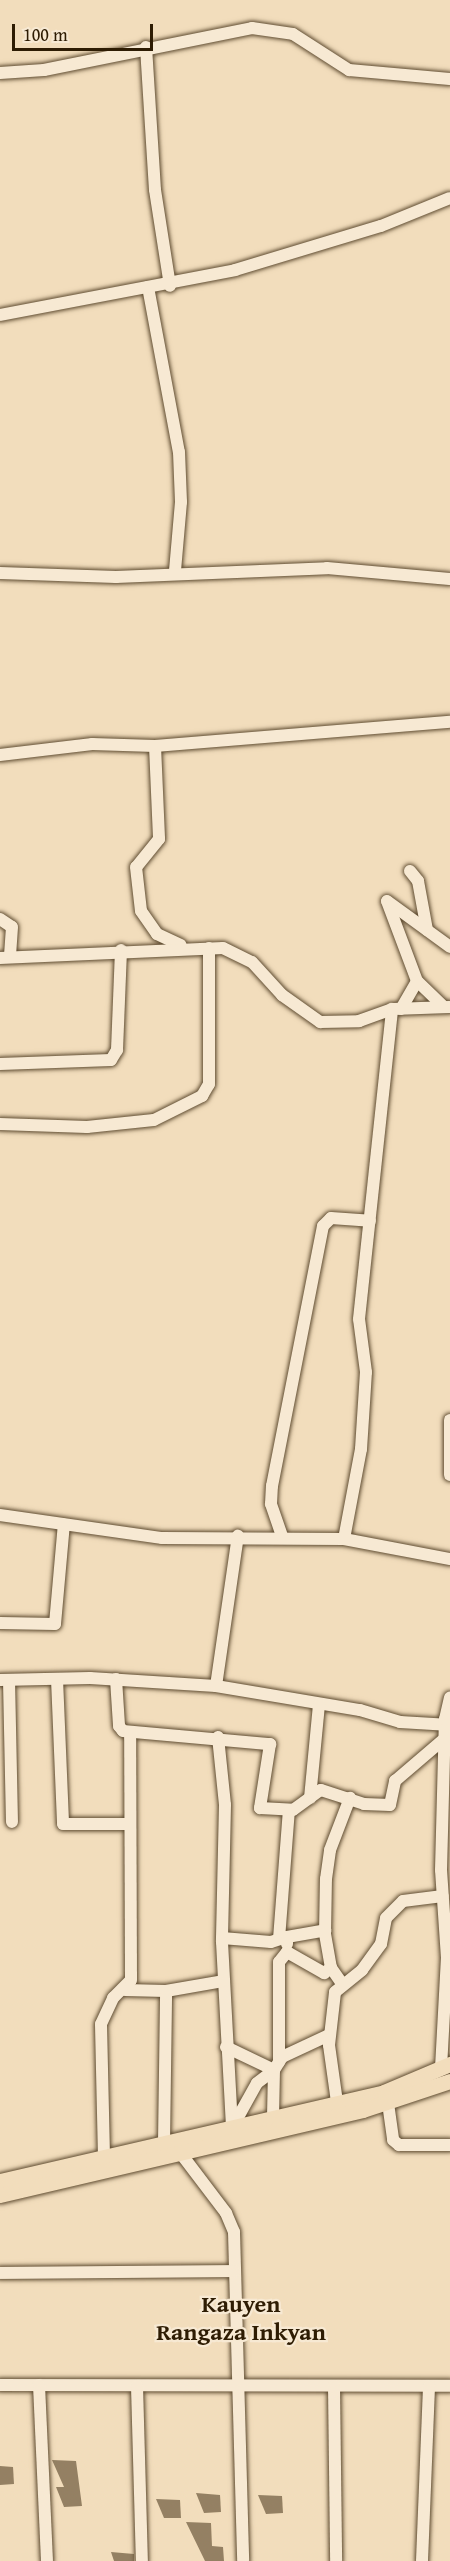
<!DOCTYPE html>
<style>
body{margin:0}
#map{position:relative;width:450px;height:2561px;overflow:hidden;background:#f2ddbc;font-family:"Gentium Book Plus",serif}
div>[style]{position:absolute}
.building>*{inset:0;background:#948063}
.roads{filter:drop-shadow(0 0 2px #5f4c31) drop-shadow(0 0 2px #5f4c31)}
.minor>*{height:12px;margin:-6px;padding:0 6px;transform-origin:6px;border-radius:6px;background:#f7e9d3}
.major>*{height:15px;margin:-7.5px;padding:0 7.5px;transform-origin:7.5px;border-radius:7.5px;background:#f2ddbc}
span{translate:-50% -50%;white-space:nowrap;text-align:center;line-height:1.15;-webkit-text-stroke:4.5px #f7e9d3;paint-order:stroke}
.district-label{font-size:24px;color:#2e1c03;font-weight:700}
.scale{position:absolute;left:12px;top:24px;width:141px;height:27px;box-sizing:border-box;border:3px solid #2e1c03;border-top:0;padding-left:8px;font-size:18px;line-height:21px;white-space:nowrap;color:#2e1c03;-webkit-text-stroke:4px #f7e9d3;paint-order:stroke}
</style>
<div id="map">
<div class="building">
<div style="clip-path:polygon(52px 2460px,76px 2461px,82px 2506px,64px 2507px,56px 2487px,64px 2487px)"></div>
<div style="clip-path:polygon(0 2466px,13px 2467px,14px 2484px,0 2485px)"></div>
<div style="clip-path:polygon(196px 2493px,220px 2495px,221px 2512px,204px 2513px)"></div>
<div style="clip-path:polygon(258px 2495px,282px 2496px,283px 2513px,266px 2514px)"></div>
<div style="clip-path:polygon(156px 2499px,180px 2500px,181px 2518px,164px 2518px)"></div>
<div style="clip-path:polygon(186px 2522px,211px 2523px,212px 2546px,223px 2547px,224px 2561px,205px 2561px)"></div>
<div style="clip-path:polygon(111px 2552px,134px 2554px,134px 2561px,114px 2561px)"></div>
</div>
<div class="roads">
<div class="minor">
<div style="left:146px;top:47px;width:143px;rotate:86.4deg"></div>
<div style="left:155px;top:190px;width:97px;rotate:81.1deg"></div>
<div style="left:0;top:73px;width:44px;rotate:-3.9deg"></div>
<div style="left:44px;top:70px;width:212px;rotate:-11.4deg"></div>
<div style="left:252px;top:28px;width:41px;rotate:8.3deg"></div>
<div style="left:293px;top:34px;width:67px;rotate:32.7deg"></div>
<div style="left:349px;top:70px;width:101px;rotate:5.1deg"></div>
<div style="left:148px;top:287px;width:168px;rotate:79.4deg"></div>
<div style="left:179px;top:452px;width:50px;rotate:87.7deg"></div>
<div style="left:181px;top:502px;width:69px;rotate:95deg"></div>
<div style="left:0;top:315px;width:239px;rotate:-10.8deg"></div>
<div style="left:235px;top:270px;width:152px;rotate:-16.8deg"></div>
<div style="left:381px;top:226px;width:74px;rotate:-22.1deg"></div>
<div style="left:0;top:573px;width:116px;rotate:2deg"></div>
<div style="left:116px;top:577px;width:211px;rotate:-2.4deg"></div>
<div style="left:327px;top:568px;width:123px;rotate:5.1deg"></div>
<div style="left:155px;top:746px;width:93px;rotate:87.5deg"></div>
<div style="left:159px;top:839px;width:36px;rotate:129deg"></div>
<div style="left:136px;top:867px;width:44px;rotate:83.5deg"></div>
<div style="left:141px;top:911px;width:28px;rotate:55deg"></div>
<div style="left:157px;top:934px;width:26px;rotate:25deg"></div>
<div style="left:0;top:755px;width:93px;rotate:-6.8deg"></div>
<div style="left:92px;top:744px;width:63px;rotate:1.8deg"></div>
<div style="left:155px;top:746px;width:296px;rotate:-4.7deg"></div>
<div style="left:410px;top:871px;width:13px;rotate:51deg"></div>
<div style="left:418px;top:881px;width:50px;rotate:79.6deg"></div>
<div style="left:0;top:919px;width:14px;rotate:34deg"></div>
<div style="left:12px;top:927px;width:30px;rotate:94deg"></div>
<div style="left:0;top:958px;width:223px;rotate:-2.6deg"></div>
<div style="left:223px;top:948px;width:32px;rotate:26deg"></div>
<div style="left:252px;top:962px;width:45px;rotate:47.7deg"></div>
<div style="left:282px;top:995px;width:47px;rotate:35.4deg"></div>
<div style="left:320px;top:1022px;width:39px;rotate:-1deg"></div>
<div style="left:359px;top:1021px;width:35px;rotate:-20deg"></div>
<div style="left:444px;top:1007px;width:37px;rotate:-136deg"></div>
<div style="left:417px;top:981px;width:85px;rotate:-110.6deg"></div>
<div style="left:387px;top:901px;width:78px;rotate:36.1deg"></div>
<div style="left:401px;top:1009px;width:32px;rotate:-60deg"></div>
<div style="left:0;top:1064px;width:111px;rotate:-2.1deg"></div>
<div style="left:111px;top:1060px;width:12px;rotate:-59deg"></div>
<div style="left:117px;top:1050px;width:100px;rotate:-87.7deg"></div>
<div style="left:0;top:1124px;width:87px;rotate:2deg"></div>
<div style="left:87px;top:1127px;width:67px;rotate:-6deg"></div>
<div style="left:154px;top:1120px;width:54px;rotate:-26.6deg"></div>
<div style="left:202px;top:1096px;width:14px;rotate:-60deg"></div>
<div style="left:209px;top:1084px;width:136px;rotate:-90deg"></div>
<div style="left:450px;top:1420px;width:55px;rotate:90deg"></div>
<div style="left:0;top:1515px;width:164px;rotate:8.1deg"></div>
<div style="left:162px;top:1538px;width:182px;rotate:0.3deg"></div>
<div style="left:344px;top:1539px;width:108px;rotate:10.7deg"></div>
<div style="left:282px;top:1536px;width:34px;rotate:-109deg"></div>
<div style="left:271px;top:1504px;width:18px;rotate:-87deg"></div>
<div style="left:272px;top:1486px;width:265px;rotate:-78.9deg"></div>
<div style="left:323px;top:1226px;width:11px;rotate:-45deg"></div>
<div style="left:331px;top:1218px;width:39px;rotate:4deg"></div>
<div style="left:344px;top:1539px;width:92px;rotate:-79.3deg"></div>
<div style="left:361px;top:1449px;width:77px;rotate:-86.3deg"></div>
<div style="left:366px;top:1372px;width:53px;rotate:-97.5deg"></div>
<div style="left:359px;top:1319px;width:312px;rotate:-83.9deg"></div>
<div style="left:392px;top:1009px;width:58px;rotate:-2deg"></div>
<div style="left:0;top:1623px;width:55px;rotate:1deg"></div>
<div style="left:55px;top:1624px;width:100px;rotate:-84.9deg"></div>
<div style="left:57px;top:1679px;width:145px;rotate:87.6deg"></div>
<div style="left:63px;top:1824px;width:66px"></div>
<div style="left:116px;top:1679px;width:47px;rotate:86.3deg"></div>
<div style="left:119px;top:1726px;width:6px;rotate:51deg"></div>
<div style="left:123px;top:1731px;width:148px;rotate:5.1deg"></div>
<div style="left:270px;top:1744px;width:65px;rotate:98.9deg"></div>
<div style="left:260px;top:1808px;width:33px;rotate:3deg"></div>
<div style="left:293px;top:1810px;width:34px;rotate:-36deg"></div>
<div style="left:321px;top:1790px;width:45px;rotate:18deg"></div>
<div style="left:364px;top:1804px;width:26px;rotate:2deg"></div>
<div style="left:390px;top:1805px;width:25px;rotate:-78deg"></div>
<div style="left:395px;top:1781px;width:65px;rotate:-40.6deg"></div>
<div style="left:0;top:1680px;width:90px;rotate:-1.3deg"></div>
<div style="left:90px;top:1678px;width:126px;rotate:3.6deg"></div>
<div style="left:216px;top:1686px;width:146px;rotate:9.5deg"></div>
<div style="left:360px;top:1710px;width:42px;rotate:16.7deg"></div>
<div style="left:400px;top:1722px;width:50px;rotate:3.4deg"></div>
<div style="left:9px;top:1680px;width:142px;rotate:88.8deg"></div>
<div style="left:216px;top:1686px;width:152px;rotate:-81.7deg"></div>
<div style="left:218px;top:1737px;width:68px;rotate:84.1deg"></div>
<div style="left:225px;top:1805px;width:137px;rotate:91.3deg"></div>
<div style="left:222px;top:1942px;width:186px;rotate:86.9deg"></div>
<div style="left:310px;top:1798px;width:94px;rotate:-84.5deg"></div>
<div style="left:222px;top:1938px;width:49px;rotate:4.7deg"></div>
<div style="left:271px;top:1942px;width:16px;rotate:-18deg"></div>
<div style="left:279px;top:1939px;width:129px;rotate:-85.6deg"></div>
<div style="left:287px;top:1944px;width:7px;rotate:-90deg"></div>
<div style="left:287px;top:1937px;width:39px;rotate:-10deg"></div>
<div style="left:343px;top:1985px;width:21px;rotate:-125deg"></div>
<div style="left:331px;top:1968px;width:35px;rotate:-100deg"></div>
<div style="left:325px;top:1934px;width:55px;rotate:-89deg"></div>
<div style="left:326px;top:1879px;width:29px;rotate:-82deg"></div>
<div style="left:330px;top:1850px;width:56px;rotate:-69deg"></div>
<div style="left:125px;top:1990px;width:41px;rotate:1.4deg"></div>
<div style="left:166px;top:1991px;width:59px;rotate:-9.8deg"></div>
<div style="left:226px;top:2047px;width:53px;rotate:25.6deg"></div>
<div style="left:279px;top:2062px;width:100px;rotate:-90deg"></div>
<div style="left:279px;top:1962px;width:13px;rotate:-51deg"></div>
<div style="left:287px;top:1952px;width:43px;rotate:29.6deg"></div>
<div style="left:324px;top:1973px;width:9px;rotate:-36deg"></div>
<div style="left:441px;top:2068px;width:110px;rotate:-86.9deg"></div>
<div style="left:447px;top:1958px;width:88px;rotate:-93.9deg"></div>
<div style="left:441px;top:1870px;width:151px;rotate:-88.5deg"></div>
<div style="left:445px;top:1719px;width:22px;rotate:-77deg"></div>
<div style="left:337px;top:2102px;width:58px;rotate:-98deg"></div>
<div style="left:329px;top:2045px;width:53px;rotate:-83.5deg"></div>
<div style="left:335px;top:1992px;width:35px;rotate:-39deg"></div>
<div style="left:362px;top:1970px;width:32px;rotate:-54deg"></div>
<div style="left:381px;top:1944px;width:26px;rotate:-79deg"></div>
<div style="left:386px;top:1918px;width:24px;rotate:-45deg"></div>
<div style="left:403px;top:1901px;width:40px;rotate:-7.1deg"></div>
<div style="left:388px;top:2103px;width:37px;rotate:82deg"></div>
<div style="left:393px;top:2140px;width:8px;rotate:40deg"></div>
<div style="left:399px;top:2145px;width:51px"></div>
<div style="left:273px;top:2117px;width:47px;rotate:-88.8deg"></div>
<div style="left:274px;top:2070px;width:15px;rotate:-58deg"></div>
<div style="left:282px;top:2057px;width:52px;rotate:-25.1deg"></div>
<div style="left:232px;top:2128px;width:51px;rotate:-60.9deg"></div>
<div style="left:257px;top:2083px;width:21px;rotate:-37deg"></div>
<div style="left:164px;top:2143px;width:152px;rotate:-89.2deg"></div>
<div style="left:179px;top:2151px;width:78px;rotate:52.8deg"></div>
<div style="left:226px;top:2213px;width:21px;rotate:67deg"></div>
<div style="left:234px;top:2232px;width:329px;rotate:88.4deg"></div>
<div style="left:104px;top:2157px;width:133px;rotate:-91.3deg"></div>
<div style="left:101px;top:2024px;width:29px;rotate:-65deg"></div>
<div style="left:113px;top:1998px;width:25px;rotate:-45deg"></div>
<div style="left:131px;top:1980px;width:247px;rotate:-90.2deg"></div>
<div style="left:0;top:2273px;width:234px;rotate:-0.5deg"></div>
<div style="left:0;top:2385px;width:450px;rotate:0.1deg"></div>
<div style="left:39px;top:2385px;width:176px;rotate:87.4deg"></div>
<div style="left:137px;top:2386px;width:175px;rotate:88.4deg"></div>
<div style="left:334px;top:2386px;width:175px;rotate:89.3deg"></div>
<div style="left:422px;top:2561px;width:175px;rotate:-87.7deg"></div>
</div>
<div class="major">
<div style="left:0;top:2181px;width:394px;rotate:-13deg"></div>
<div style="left:384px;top:2092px;width:72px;rotate:-23deg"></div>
<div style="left:0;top:2195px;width:373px;rotate:-13.2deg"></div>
<div style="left:363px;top:2110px;width:92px;rotate:-18.4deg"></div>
</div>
</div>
<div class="district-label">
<span style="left:241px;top:2318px">Kauyen<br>Rangaza Inkyan</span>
</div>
<div class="scale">100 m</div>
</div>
